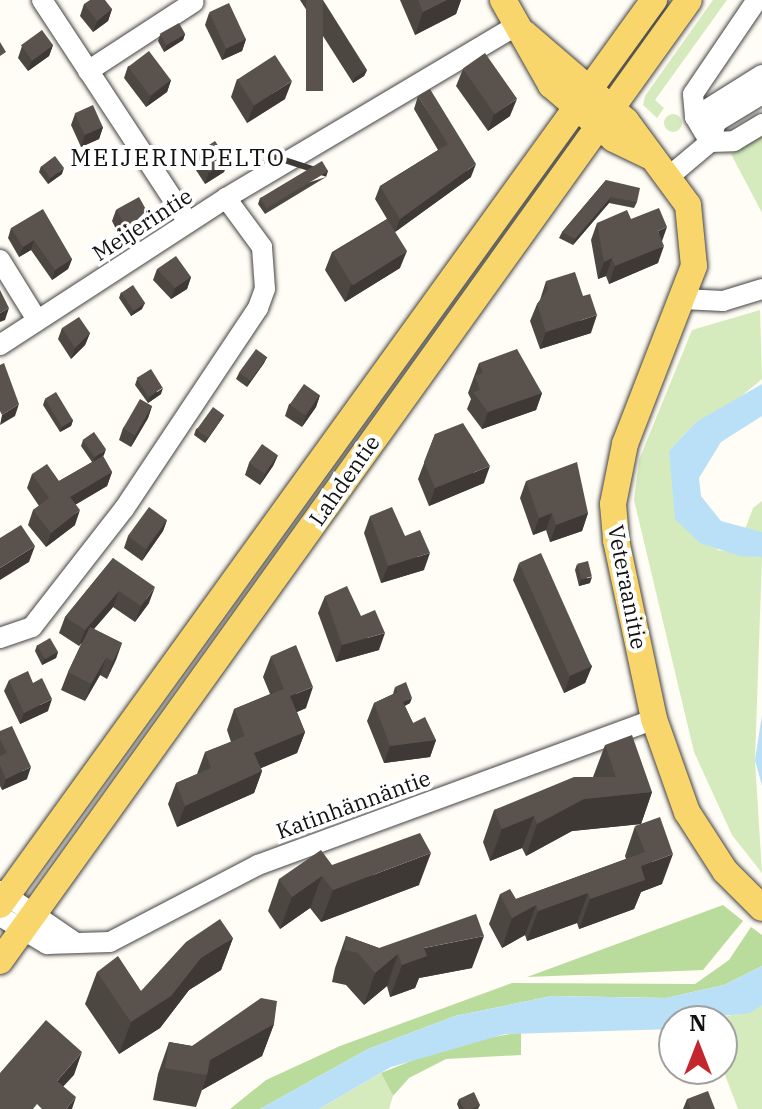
<!DOCTYPE html>
<meta charset="utf-8">
<style>
body{margin:0}
#map{position:relative;width:762px;height:1109px;overflow:hidden;background:#fffdf5;font-family:"IBM Plex Serif",serif}
div>[style]{position:absolute}
.green>*{inset:0;background:#d5ebbd}
.round{border-radius:50%}
.forest>*{inset:0;background:#b9dc9c}
.water>*{inset:0;background:#b9e0f7}
.roads{filter:drop-shadow(0 0 2px #444) drop-shadow(0 0 2px #444)}
.minor>*{height:20px;margin:-10px;padding:0 10px;transform-origin:10px;border-radius:10px;background:#fff}
.major>*{height:26px;margin:-13px;padding:0 13px;transform-origin:13px;border-radius:13px;background:#f9d66b}
.wall>*{inset:0;background:#4d4742}
.shaded-wall>*{inset:0;background:#3f3936;transform-origin:0 0}
.building>*{inset:0;background:#5a524d;transform-origin:0 0}
span{translate:-50% -50%;white-space:nowrap;text-align:center;line-height:1.15;-webkit-text-stroke:8px #fff;paint-order:stroke}
.street-label{font-size:22px;color:#111}
.neighbourhood-label{font-size:24px;color:#111;letter-spacing:2px}
.north{position:absolute;left:658px;top:1005px;width:80px;height:80px;box-sizing:border-box;background:#fff;border:2px solid #a0a0a0;border-radius:50%;rotate:0deg;font-size:22px;font-weight:700;line-height:32px;text-align:center;color:#111}
.north::after{content:'';display:block;margin:auto;width:28px;height:36px;background:#c4262e;clip-path:polygon(50% 0,100% 100%,50% 72%,0 100%)}
</style>
<div id="map">
<div class="green">
<div style="clip-path:polygon(713px 0,727px 0,655px 100px,664px 108px,657px 118px,643px 105px,645px 96px)"></div>
<div class="round" style="left:664px;top:114px;width:18px;height:18px"></div>
<div style="clip-path:polygon(762px 134px,762px 213px,731px 154px)"></div>
<div style="clip-path:polygon(760px 310px,762px 379px,726px 409px,696px 422px,669px 451px,718px 550px,762px 557px,755px 760px,762px 873px,732px 835px,694px 752px,634px 500px,639px 460px,692px 330px)"></div>
<div style="clip-path:polygon(762px 501px,762px 532px,744px 532px,753px 508px)"></div>
<div style="clip-path:polygon(762px 1005px,762px 1109px,738px 1109px,722px 1067px,722px 1021px,713px 1021px)"></div>
<div style="clip-path:polygon(381px 1073px,393px 1096px,389px 1109px,319px 1109px)"></div>
</div>
<div class="forest">
<div style="clip-path:polygon(723px 905px,743px 921px,703px 970px,527px 977px)"></div>
<div style="clip-path:polygon(751px 927px,762px 935px,762px 966px,724px 985px,666px 998px,552px 996px,455px 1016px,368px 1049px,260px 1109px,230px 1109px,266px 1080px,340px 1046px,512px 983px,695px 984px,729px 960px)"></div>
<div style="clip-path:polygon(521px 1032px,521px 1055px,446px 1059px,409px 1078px,393px 1096px,381px 1073px,451px 1045px)"></div>
</div>
<div class="water">
<div style="clip-path:polygon(762px 384px,762px 416px,721px 442px,699px 478px,701px 496px,721px 521px,762px 532px,762px 557px,740px 556px,700px 543px,675px 519px,669px 451px,696px 422px)"></div>
<div style="clip-path:polygon(762px 715px,762px 786px,755px 760px)"></div>
<div style="clip-path:polygon(762px 966px,762px 1005px,750px 1013px,674px 1021px,674px 1029px,505px 1034px,391px 1067px,319px 1109px,260px 1109px,368px 1049px,455px 1016px,552px 996px,666px 998px,724px 985px)"></div>
</div>
<div class="roads">
<div class="minor">
<div style="left:42px;top:0;width:266px;rotate:56.7deg"></div>
<div style="left:88px;top:71px;width:126px;rotate:-33.1deg"></div>
<div style="left:695px;top:117px;width:79px;rotate:-32.1deg"></div>
<div style="left:710px;top:142px;width:29px;rotate:-121deg"></div>
<div style="left:695px;top:117px;width:23px;rotate:-95deg"></div>
<div style="left:693px;top:94px;width:114px;rotate:-55.8deg"></div>
<div style="left:710px;top:142px;width:24px;rotate:-2deg"></div>
<div style="left:734px;top:141px;width:33px;rotate:-31deg"></div>
<div style="left:672px;top:174px;width:50px;rotate:-40.1deg"></div>
<div style="left:710px;top:142px;width:21px;rotate:-73deg"></div>
<div style="left:716px;top:122px;width:54px;rotate:-31.3deg"></div>
<div style="left:0;top:260px;width:70px;rotate:58.3deg"></div>
<div style="left:683px;top:299px;width:40px;rotate:2.9deg"></div>
<div style="left:723px;top:301px;width:41px;rotate:-17.1deg"></div>
<div style="left:0;top:345px;width:270px;rotate:-33deg"></div>
<div style="left:226px;top:198px;width:341px;rotate:-30.7deg"></div>
<div style="left:0;top:638px;width:34px;rotate:-19deg"></div>
<div style="left:32px;top:627px;width:150px;rotate:-52.1deg"></div>
<div style="left:124px;top:509px;width:242px;rotate:-56.3deg"></div>
<div style="left:258px;top:308px;width:20px;rotate:-70deg"></div>
<div style="left:265px;top:289px;width:42px;rotate:-94.1deg"></div>
<div style="left:262px;top:247px;width:61px;rotate:-126.3deg"></div>
<div style="left:0;top:891px;width:92px;rotate:34.4deg"></div>
<div style="left:0;top:916px;width:55px;rotate:30.8deg"></div>
<div style="left:47px;top:944px;width:63px;rotate:-1.8deg"></div>
<div style="left:110px;top:942px;width:167px;rotate:-27.5deg"></div>
<div style="left:258px;top:865px;width:422px;rotate:-20.2deg"></div>
</div>
<div class="major">
<div style="left:503px;top:0;width:98px;rotate:60.5deg"></div>
<div style="left:551px;top:85px;width:83px;rotate:40.6deg"></div>
<div style="left:614px;top:139px;width:41px;rotate:25.9deg"></div>
<div style="left:524px;top:33px;width:135px;rotate:40.8deg"></div>
<div style="left:626px;top:121px;width:104px;rotate:53.6deg"></div>
<div style="left:688px;top:205px;width:61px;rotate:84.4deg"></div>
<div style="left:694px;top:266px;width:191px;rotate:111.2deg"></div>
<div style="left:625px;top:444px;width:61px;rotate:101.3deg"></div>
<div style="left:613px;top:504px;width:36px;rotate:85deg"></div>
<div style="left:616px;top:540px;width:183px;rotate:78deg"></div>
<div style="left:654px;top:719px;width:99px;rotate:70.5deg"></div>
<div style="left:687px;top:812px;width:70px;rotate:57.2deg"></div>
<div style="left:725px;top:871px;width:52px;rotate:45deg"></div>
<div style="left:0;top:905px;width:1117px;rotate:-54.15deg"></div>
<div style="left:0;top:961px;width:1182px;rotate:-54.36deg"></div>
</div>
</div>
<div class="wall">
<div style="clip-path:polygon(300px 0,323px 0,367px 70px,364px 76px,353px 83px)"></div>
<div style="clip-path:polygon(400px 0,461px 0,456px 14px,415px 35px)"></div>
<div style="clip-path:polygon(84px 4px,112px 9px,108px 21px,93px 32px,80px 16px)"></div>
<div style="clip-path:polygon(209px 13px,246px 39px,242px 51px,222px 60px,205px 25px)"></div>
<div style="clip-path:polygon(185px 34px,183px 40px,164px 52px,158px 41px,160px 35px)"></div>
<div style="clip-path:polygon(53px 45px,49px 56px,28px 71px,18px 58px,22px 46px)"></div>
<div style="clip-path:polygon(128px 66px,171px 80px,167px 92px,146px 107px,124px 78px)"></div>
<div style="clip-path:polygon(463px 69px,510px 116px,488px 131px,456px 86px)"></div>
<div style="clip-path:polygon(237px 79px,285px 99px,247px 123px,231px 97px)"></div>
<div style="clip-path:polygon(418px 96px,471px 177px,395px 232px,400px 268px,345px 302px,325px 270px,332px 252px,387px 219px,375px 199px,380px 186px,438px 150px,414px 109px)"></div>
<div style="clip-path:polygon(75px 114px,103px 127px,99px 139px,81px 147px,71px 125px)"></div>
<div style="clip-path:polygon(197px 153px,228px 160px,224px 172px,205px 184px,192px 164px)"></div>
<div style="clip-path:polygon(41px 166px,62px 174px,48px 184px,39px 172px)"></div>
<div style="clip-path:polygon(326px 177px,265px 214px,258px 204px,260px 198px)"></div>
<div style="clip-path:polygon(606px 180px,637px 202px,634px 208px,609px 203px,573px 245px,559px 238px,562px 232px)"></div>
<div style="clip-path:polygon(116px 210px,149px 215px,144px 226px,121px 239px,112px 221px)"></div>
<div style="clip-path:polygon(631px 219px,662px 241px,658px 263px,609px 284px,606px 276px,598px 279px,591px 240px,597px 223px)"></div>
<div style="clip-path:polygon(11px 228px,72px 259px,68px 269px,52px 280px,31px 250px,19px 257px,8px 238px)"></div>
<div style="clip-path:polygon(157px 269px,191px 277px,187px 289px,171px 299px,153px 280px)"></div>
<div style="clip-path:polygon(546px 281px,591px 333px,540px 349px,530px 321px,537px 304px,540px 300px)"></div>
<div style="clip-path:polygon(121px 292px,142px 309px,131px 316px,119px 298px)"></div>
<div style="clip-path:polygon(62px 328px,90px 333px,85px 345px,71px 359px,58px 339px)"></div>
<div style="clip-path:polygon(267px 357px,264px 363px,247px 387px,236px 379px,239px 373px)"></div>
<div style="clip-path:polygon(479px 363px,542px 393px,536px 410px,482px 429px,467px 409px,471px 399px,468px 393px)"></div>
<div style="clip-path:polygon(137px 379px,161px 394px,148px 403px,135px 385px)"></div>
<div style="clip-path:polygon(320px 395px,316px 407px,302px 427px,285px 416px,289px 404px)"></div>
<div style="clip-path:polygon(45px 399px,73px 420px,71px 426px,60px 432px,43px 405px)"></div>
<div style="clip-path:polygon(152px 406px,148px 418px,131px 447px,119px 440px,123px 428px)"></div>
<div style="clip-path:polygon(224px 415px,221px 420px,205px 443px,194px 435px,196px 429px)"></div>
<div style="clip-path:polygon(435px 434px,484px 483px,429px 506px,418px 479px)"></div>
<div style="clip-path:polygon(83px 440px,104px 455px,103px 456px,112px 472px,107px 486px,76px 504px,75px 525px,46px 547px,28px 525px,33px 510px,39px 506px,27px 488px,32px 474px,59px 481px,92px 462px,81px 446px)"></div>
<div style="clip-path:polygon(278px 455px,273px 466px,260px 485px,245px 475px,249px 463px)"></div>
<div style="clip-path:polygon(526px 481px,588px 513px,582px 531px,550px 542px,546px 530px,533px 535px,520px 498px)"></div>
<div style="clip-path:polygon(370px 516px,405px 536px,424px 570px,381px 583px,364px 533px)"></div>
<div style="clip-path:polygon(167px 520px,163px 531px,142px 561px,124px 548px,128px 536px)"></div>
<div style="clip-path:polygon(113px 558px,149px 603px,135px 622px,113px 607px,94px 629px,122px 643px,107px 679px,100px 675px,85px 701px,61px 690px,68px 672px,82px 642px,79px 646px,59px 633px,65px 617px)"></div>
<div style="clip-path:polygon(519px 563px,592px 666px,585px 683px,564px 693px,513px 580px)"></div>
<div style="clip-path:polygon(577px 564px,590px 583px,579px 586px,575px 570px)"></div>
<div style="clip-path:polygon(325px 596px,379px 650px,336px 662px,318px 613px)"></div>
<div style="clip-path:polygon(37px 645px,58px 652px,56px 658px,42px 665px,35px 651px)"></div>
<div style="clip-path:polygon(271px 656px,306px 708px,297px 712px,305px 732px,297px 753px,261px 768px,262px 771px,254px 793px,177px 827px,168px 804px,176px 783px,197px 774px,205px 752px,231px 742px,227px 730px,234px 709px,270px 694px,263px 677px)"></div>
<div style="clip-path:polygon(9px 680px,48px 711px,20px 724px,4px 691px)"></div>
<div style="clip-path:polygon(395px 687px,410px 703px,405px 706px,413px 723px,436px 740px,430px 757px,384px 763px,367px 721px,374px 703px,393px 694px)"></div>
<div style="clip-path:polygon(0 731px,27px 779px,2px 790px,0 786px)"></div>
<div style="clip-path:polygon(605px 745px,652px 792px,641px 824px,572px 831px,526px 856px,522px 848px,490px 861px,483px 842px,494px 810px,593px 777px)"></div>
<div style="clip-path:polygon(635px 826px,662px 884px,641px 892px,634px 909px,579px 929px,577px 923px,527px 941px,525px 935px,502px 948px,489px 924px,500px 894px,516px 899px,626px 859px,625px 856px)"></div>
<div style="clip-path:polygon(332px 865px,419px 885px,321px 922px,310px 908px,280px 929px,268px 911px,279px 879px)"></div>
<div style="clip-path:polygon(346px 936px,379px 948px,472px 968px,419px 978px,415px 988px,390px 997px,387px 986px,364px 1005px,346px 985px,332px 982px,335px 968px)"></div>
<div style="clip-path:polygon(233px 938px,221px 970px,189px 990px,160px 1028px,119px 1054px,85px 1004px,97px 972px,141px 991px)"></div>
<div style="clip-path:polygon(274px 1024px,262px 1056px,202px 1090px,196px 1107px,153px 1100px,158px 1074px,169px 1042px,192px 1046px)"></div>
<div style="clip-path:polygon(459px 1099px,480px 1105px,478px 1109px,459px 1109px,457px 1104px)"></div>
<div style="clip-path:polygon(687px 1099px,715px 1109px,683px 1109px)"></div>
</div>
<div class="shaded-wall">
<div style="clip-path:polygon(447px 0,461px 0,456px 14px,415px 35px,423px 12px)"></div>
<div style="clip-path:polygon(112px 9px,108px 21px,93px 32px,97px 21px)"></div>
<div style="clip-path:polygon(185px 34px,183px 40px,164px 52px,166px 46px)"></div>
<div style="clip-path:polygon(246px 39px,242px 51px,222px 60px,226px 49px)"></div>
<div style="clip-path:polygon(53px 45px,49px 56px,28px 71px,32px 60px)"></div>
<div style="clip-path:polygon(367px 70px,364px 76px,353px 83px,355px 77px)"></div>
<div style="clip-path:polygon(171px 80px,167px 92px,146px 107px,151px 96px)"></div>
<div style="clip-path:polygon(292px 81px,285px 99px,247px 123px,254px 105px)"></div>
<div style="clip-path:polygon(517px 99px,510px 116px,488px 131px,494px 114px)"></div>
<div style="clip-path:polygon(103px 127px,99px 139px,81px 147px,85px 135px)"></div>
<div style="clip-path:polygon(228px 160px,224px 172px,205px 184px,209px 172px)"></div>
<div style="clip-path:polygon(476px 164px,471px 177px,395px 232px,400px 219px)"></div>
<div style="clip-path:polygon(64px 168px,62px 174px,48px 184px,50px 178px)"></div>
<div style="left:328px;top:171px;width:6px;height:71px;rotate:108deg"></div>
<div style="clip-path:polygon(611px 197px,609px 203px,573px 245px,575px 239px)"></div>
<div style="clip-path:polygon(149px 215px,144px 226px,121px 239px,126px 227px)"></div>
<div style="clip-path:polygon(667px 227px,661px 244px,658px 231px)"></div>
<div style="clip-path:polygon(34px 240px,31px 250px,19px 257px,23px 247px)"></div>
<div style="clip-path:polygon(664px 246px,658px 263px,609px 284px,615px 266px)"></div>
<div style="clip-path:polygon(407px 251px,400px 268px,345px 302px,351px 285px)"></div>
<div style="clip-path:polygon(612px 258px,606px 276px,598px 279px,604px 262px)"></div>
<div style="clip-path:polygon(72px 259px,68px 269px,52px 280px,55px 270px)"></div>
<div style="clip-path:polygon(191px 277px,187px 289px,171px 299px,175px 288px)"></div>
<div style="clip-path:polygon(145px 303px,142px 309px,131px 316px,133px 310px)"></div>
<div style="clip-path:polygon(9px 308px,5px 320px,0 322px,0 313px)"></div>
<div style="clip-path:polygon(597px 315px,591px 333px,540px 349px,546px 332px)"></div>
<div style="clip-path:polygon(90px 333px,85px 345px,71px 359px,75px 348px)"></div>
<div style="clip-path:polygon(267px 357px,264px 363px,247px 387px,249px 381px)"></div>
<div style="clip-path:polygon(163px 388px,161px 394px,148px 403px,150px 397px)"></div>
<div style="clip-path:polygon(542px 393px,536px 410px,482px 429px,488px 412px)"></div>
<div style="clip-path:polygon(320px 395px,316px 407px,302px 427px,306px 416px)"></div>
<div style="clip-path:polygon(19px 404px,15px 416px,0 425px,2px 415px)"></div>
<div style="clip-path:polygon(152px 406px,148px 418px,131px 447px,135px 435px)"></div>
<div style="clip-path:polygon(224px 415px,221px 420px,205px 443px,207px 437px)"></div>
<div style="clip-path:polygon(73px 420px,71px 426px,60px 432px,62px 427px)"></div>
<div style="clip-path:polygon(106px 449px,104px 455px,93px 463px,95px 457px)"></div>
<div style="clip-path:polygon(278px 455px,273px 466px,260px 485px,265px 474px)"></div>
<div style="clip-path:polygon(490px 466px,484px 483px,429px 506px,435px 488px)"></div>
<div style="clip-path:polygon(112px 472px,107px 486px,65px 511px,70px 497px)"></div>
<div style="clip-path:polygon(80px 510px,75px 525px,46px 547px,51px 533px)"></div>
<div style="clip-path:polygon(552px 513px,546px 530px,533px 535px,539px 518px)"></div>
<div style="clip-path:polygon(588px 513px,582px 531px,550px 542px,556px 525px)"></div>
<div style="clip-path:polygon(167px 520px,163px 531px,142px 561px,147px 549px)"></div>
<div style="clip-path:polygon(35px 546px,29px 562px,0 580px,0 568px)"></div>
<div style="clip-path:polygon(430px 553px,424px 570px,381px 583px,388px 566px)"></div>
<div style="clip-path:polygon(592px 577px,590px 583px,579px 586px,581px 580px)"></div>
<div style="clip-path:polygon(155px 587px,149px 603px,135px 622px,141px 606px)"></div>
<div style="clip-path:polygon(119px 591px,113px 607px,79px 646px,85px 630px)"></div>
<div style="clip-path:polygon(385px 633px,379px 650px,336px 662px,342px 645px)"></div>
<div style="clip-path:polygon(122px 643px,116px 660px,107px 679px,113px 661px)"></div>
<div style="clip-path:polygon(58px 652px,56px 658px,42px 665px,44px 659px)"></div>
<div style="clip-path:polygon(106px 658px,100px 675px,85px 701px,91px 684px)"></div>
<div style="clip-path:polygon(592px 666px,585px 683px,564px 693px,570px 676px)"></div>
<div style="clip-path:polygon(313px 687px,306px 708px,283px 718px,290px 696px)"></div>
<div style="clip-path:polygon(412px 698px,410px 703px,399px 708px,401px 702px)"></div>
<div style="clip-path:polygon(52px 699px,48px 711px,20px 724px,24px 713px)"></div>
<div style="clip-path:polygon(305px 732px,297px 753px,247px 774px,254px 753px)"></div>
<div style="clip-path:polygon(436px 740px,430px 757px,384px 763px,390px 746px)"></div>
<div style="clip-path:polygon(31px 767px,27px 779px,2px 790px,6px 779px)"></div>
<div style="clip-path:polygon(262px 771px,254px 793px,177px 827px,185px 806px)"></div>
<div style="clip-path:polygon(652px 792px,641px 824px,572px 831px,526px 856px,537px 824px,584px 799px)"></div>
<div style="clip-path:polygon(534px 816px,522px 848px,490px 861px,502px 829px)"></div>
<div style="clip-path:polygon(431px 853px,419px 885px,321px 922px,333px 890px)"></div>
<div style="clip-path:polygon(673px 854px,662px 884px,641px 892px,634px 909px,579px 929px,590px 899px,641px 866px)"></div>
<div style="clip-path:polygon(322px 876px,310px 908px,280px 929px,292px 897px)"></div>
<div style="clip-path:polygon(588px 893px,577px 923px,527px 941px,538px 911px)"></div>
<div style="clip-path:polygon(536px 905px,525px 935px,502px 948px,512px 918px)"></div>
<div style="clip-path:polygon(484px 936px,472px 968px,419px 978px,415px 988px,390px 997px,402px 965px,424px 948px)"></div>
<div style="clip-path:polygon(233px 938px,221px 970px,189px 990px,160px 1028px,119px 1054px,131px 1022px,201px 958px)"></div>
<div style="clip-path:polygon(398px 954px,387px 986px,364px 1005px,375px 973px)"></div>
<div style="clip-path:polygon(274px 1024px,262px 1056px,202px 1090px,207px 1075px,210px 1060px)"></div>
<div style="clip-path:polygon(82px 1052px,74px 1075px,48px 1103px,57px 1081px)"></div>
<div style="clip-path:polygon(76px 1097px,72px 1109px,66px 1109px)"></div>
</div>
<div class="building">
<div style="clip-path:polygon(90px 0,105px 0,112px 9px,97px 21px,84px 4px)"></div>
<div style="left:306px;top:0;width:17px;height:91px"></div>
<div style="clip-path:polygon(418px 0,447px 0,423px 12px)"></div>
<div style="left:229px;top:3px;width:40px;height:22px;rotate:65deg"></div>
<div style="left:179px;top:23px;width:13px;height:22px;rotate:61deg"></div>
<div style="left:42px;top:30px;width:19px;height:26px;rotate:54deg"></div>
<div style="clip-path:polygon(0 42px,6px 52px,0 56px)"></div>
<div style="left:149px;top:51px;width:36px;height:26px;rotate:53deg"></div>
<div style="left:485px;top:53px;width:56px;height:27px;rotate:55deg"></div>
<div style="left:275px;top:55px;width:31px;height:45px;rotate:57deg"></div>
<div style="clip-path:polygon(430px 89px,476px 164px,400px 219px,380px 186px,448px 144px,418px 96px)"></div>
<div style="left:93px;top:105px;width:24px;height:20px;rotate:66deg"></div>
<div style="left:215px;top:141px;width:23px;height:22px;rotate:56deg"></div>
<div style="left:55px;top:156px;width:15px;height:17px;rotate:53deg"></div>
<div style="left:322px;top:161px;width:12px;height:72px;rotate:59deg"></div>
<div style="clip-path:polygon(606px 180px,640px 188px,637px 202px,611px 197px,575px 239px,562px 232px)"></div>
<div style="left:139px;top:197px;width:21px;height:26px;rotate:61deg"></div>
<div style="clip-path:polygon(659px 208px,667px 227px,658px 231px,664px 246px,615px 266px,612px 258px,604px 262px,597px 223px,627px 210px,631px 219px)"></div>
<div style="clip-path:polygon(43px 209px,72px 259px,55px 270px,34px 240px,23px 247px,11px 228px)"></div>
<div style="left:387px;top:219px;width:38px;height:64px;rotate:58deg"></div>
<div style="clip-path:polygon(176px 256px,191px 277px,175px 288px,157px 269px)"></div>
<div style="clip-path:polygon(575px 272px,583px 296px,590px 294px,597px 315px,546px 332px,537px 304px,548px 290px,546px 281px)"></div>
<div style="left:133px;top:285px;width:22px;height:14px;rotate:56deg"></div>
<div style="clip-path:polygon(0 290px,9px 308px,0 313px)"></div>
<div style="clip-path:polygon(79px 317px,90px 333px,75px 348px,62px 328px)"></div>
<div style="left:256px;top:349px;width:14px;height:29px;rotate:36deg"></div>
<div style="clip-path:polygon(517px 349px,542px 393px,488px 412px,473px 392px,480px 390px,475px 376px,483px 373px,479px 363px)"></div>
<div style="clip-path:polygon(4px 363px,19px 404px,2px 415px,0 411px,0 365px)"></div>
<div style="left:151px;top:369px;width:22px;height:17px;rotate:58deg"></div>
<div style="left:304px;top:384px;width:19px;height:25px;rotate:35deg"></div>
<div style="left:56px;top:392px;width:33px;height:13px;rotate:59deg"></div>
<div style="left:140px;top:399px;width:14px;height:34px;rotate:30deg"></div>
<div style="left:213px;top:407px;width:14px;height:28px;rotate:36deg"></div>
<div style="clip-path:polygon(463px 423px,490px 466px,435px 488px,424px 462px,435px 434px)"></div>
<div style="left:94px;top:432px;width:21px;height:14px;rotate:55deg"></div>
<div style="left:262px;top:444px;width:19px;height:23px;rotate:35deg"></div>
<div style="clip-path:polygon(103px 456px,112px 472px,70px 497px,80px 510px,51px 533px,33px 510px,49px 498px,32px 474px,47px 464px,59px 481px)"></div>
<div style="clip-path:polygon(577px 462px,588px 513px,556px 525px,552px 513px,539px 518px,526px 481px)"></div>
<div style="left:149px;top:507px;width:22px;height:36px;rotate:36deg"></div>
<div style="clip-path:polygon(392px 507px,405px 536px,420px 530px,430px 553px,388px 566px,370px 516px)"></div>
<div style="clip-path:polygon(21px 525px,35px 546px,0 568px,0 538px)"></div>
<div style="left:541px;top:553px;width:124px;height:24px;rotate:66deg"></div>
<div style="clip-path:polygon(113px 558px,155px 587px,141px 606px,119px 591px,85px 630px,65px 617px)"></div>
<div style="left:588px;top:561px;width:16px;height:11px;rotate:76deg"></div>
<div style="clip-path:polygon(347px 586px,361px 616px,375px 610px,385px 633px,342px 645px,325px 596px)"></div>
<div style="clip-path:polygon(90px 627px,122px 643px,113px 661px,106px 658px,91px 684px,68px 672px)"></div>
<div style="left:50px;top:638px;width:16px;height:15px;rotate:60deg"></div>
<div style="clip-path:polygon(296px 645px,313px 687px,290px 696px,305px 732px,254px 753px,262px 771px,185px 806px,176px 783px,211px 768px,205px 752px,245px 736px,234px 709px,284px 689px,271px 656px)"></div>
<div style="clip-path:polygon(28px 671px,33px 683px,42px 678px,52px 699px,24px 713px,9px 680px)"></div>
<div style="clip-path:polygon(406px 682px,412px 698px,403px 702px,395px 687px)"></div>
<div style="clip-path:polygon(398px 692px,413px 723px,425px 717px,436px 740px,390px 746px,374px 703px)"></div>
<div style="clip-path:polygon(12px 726px,31px 767px,6px 779px,0 765px,0 756px,7px 753px,0 739px,0 731px)"></div>
<div style="clip-path:polygon(632px 735px,652px 792px,584px 799px,537px 824px,534px 816px,502px 829px,494px 810px,574px 777px,616px 777px,605px 745px)"></div>
<div style="clip-path:polygon(660px 817px,673px 854px,641px 866px,645px 880px,590px 899px,588px 893px,538px 911px,536px 905px,512px 918px,500px 894px,510px 889px,516px 899px,645px 852px,635px 826px)"></div>
<div style="clip-path:polygon(420px 833px,431px 853px,333px 890px,322px 876px,292px 897px,279px 879px,321px 850px,332px 865px)"></div>
<div style="clip-path:polygon(476px 914px,484px 936px,424px 948px,427px 956px,402px 965px,398px 954px,375px 973px,358px 953px,344px 950px,346px 936px,379px 948px)"></div>
<div style="clip-path:polygon(220px 919px,233px 938px,201px 958px,171px 996px,131px 1022px,97px 972px,118px 956px,141px 991px,186px 942px)"></div>
<div style="clip-path:polygon(261px 998px,277px 1001px,274px 1024px,210px 1060px,207px 1075px,165px 1068px,169px 1042px,192px 1046px)"></div>
<div style="clip-path:polygon(46px 1020px,82px 1052px,57px 1081px,76px 1097px,66px 1109px,42px 1109px,37px 1104px,33px 1109px,0 1109px,0 1073px)"></div>
<div style="clip-path:polygon(708px 1091px,715px 1109px,691px 1109px,687px 1099px)"></div>
<div style="clip-path:polygon(474px 1092px,480px 1105px,471px 1109px,464px 1109px,459px 1099px)"></div>
</div>
<div class="street-label">
<span style="left:142px;top:224px;rotate:-33deg">Meijerintie</span>
<span style="left:344px;top:480px;rotate:-55deg">Lahdentie</span>
<span style="left:628px;top:587px;rotate:79deg">Veteraanitie</span>
<span style="left:353px;top:804px;rotate:-20deg">Katinhännäntie</span>
</div>
<div class="neighbourhood-label">
<span style="left:178px;top:158px">MEIJERINPELTO</span>
</div>
<div class="north">N</div>
</div>
